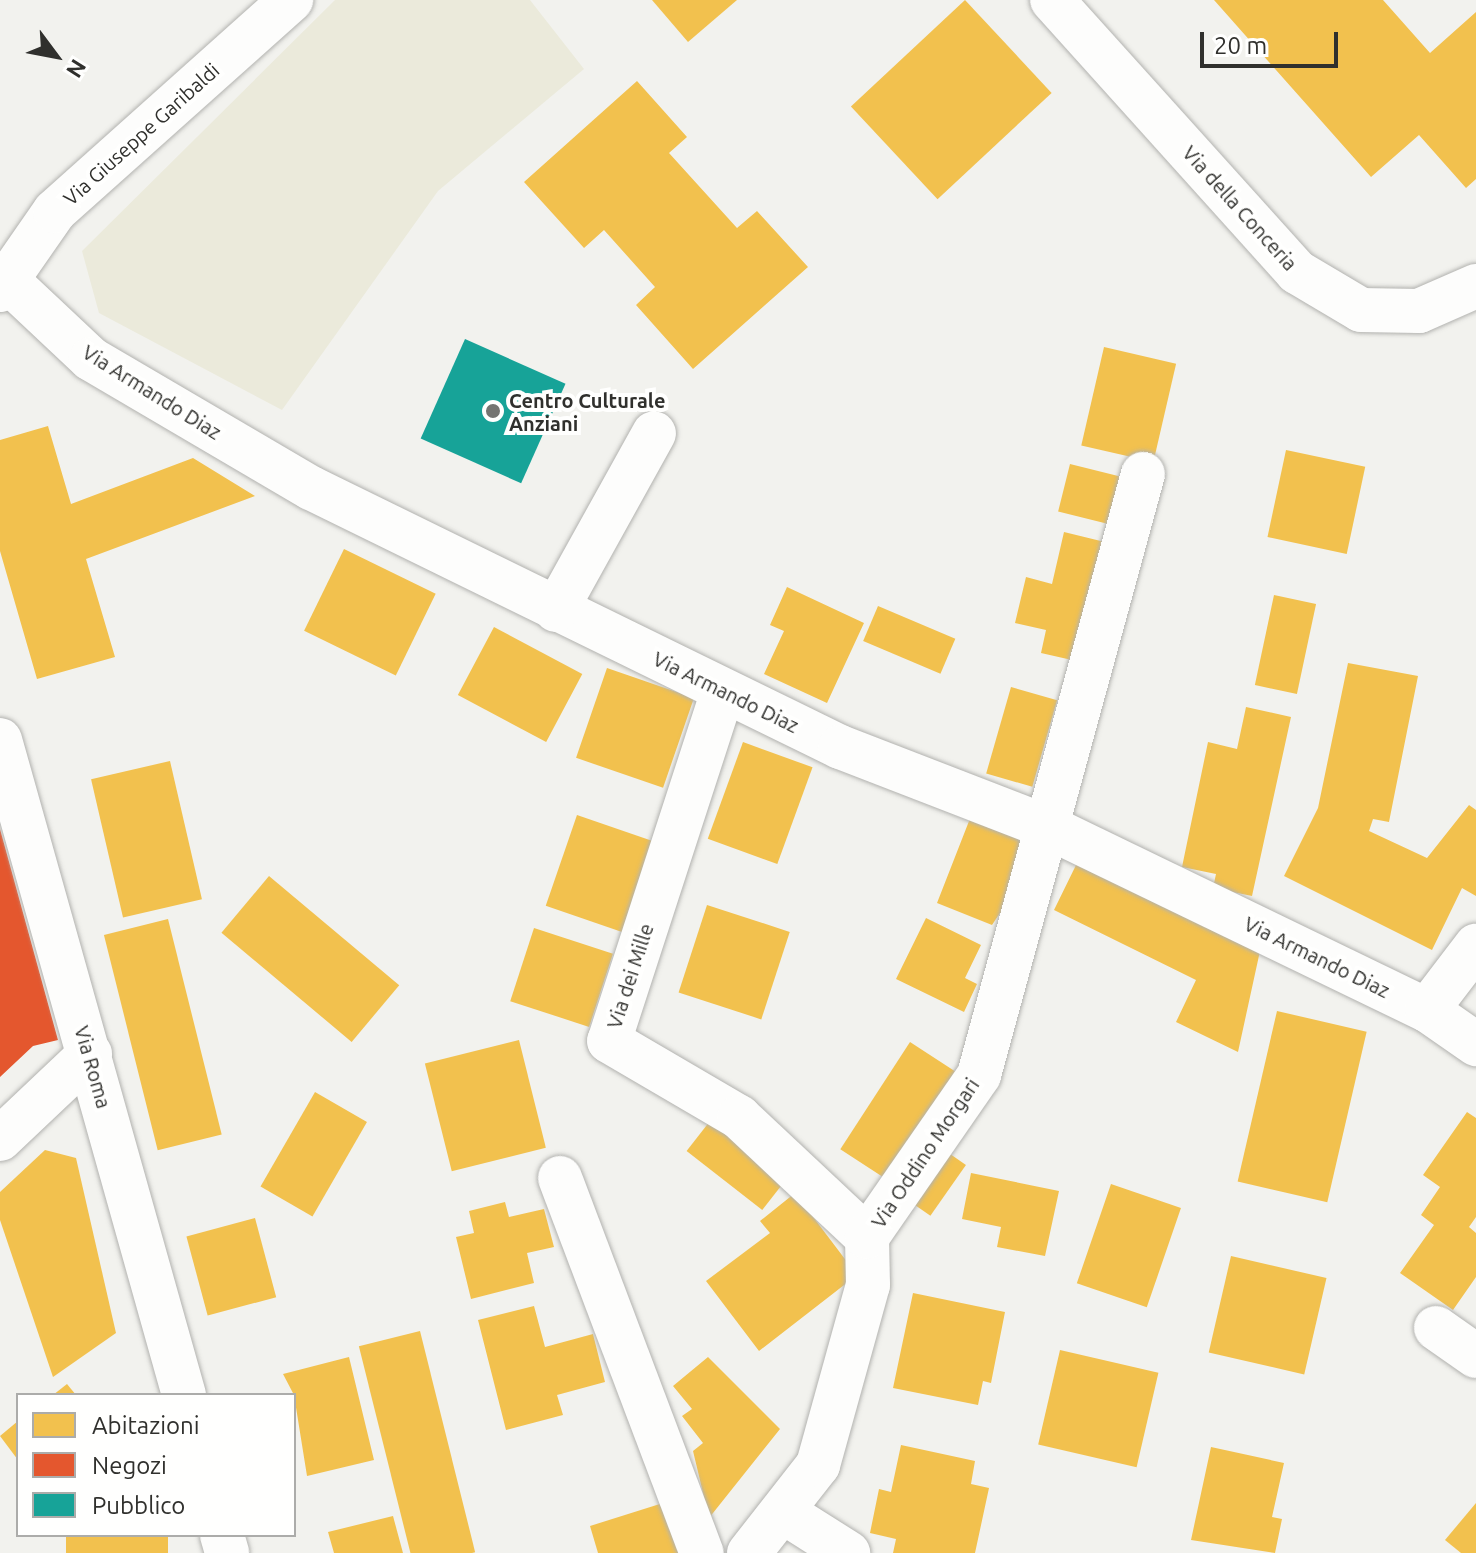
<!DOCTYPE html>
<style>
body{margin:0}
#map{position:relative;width:1476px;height:1553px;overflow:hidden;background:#f2f2ee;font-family:Ubuntu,sans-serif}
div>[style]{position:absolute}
.green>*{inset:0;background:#ebeadb}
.homes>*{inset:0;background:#f2c14e;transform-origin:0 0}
.shops>*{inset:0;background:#e4572e}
.public>*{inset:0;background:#17a398;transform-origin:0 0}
.roads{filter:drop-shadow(0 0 2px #b2b2af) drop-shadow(0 0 2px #b2b2af)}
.minor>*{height:44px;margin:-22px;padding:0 22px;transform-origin:22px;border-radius:22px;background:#fdfdfc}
.dots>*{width:22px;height:22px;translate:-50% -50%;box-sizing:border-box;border:4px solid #fffffe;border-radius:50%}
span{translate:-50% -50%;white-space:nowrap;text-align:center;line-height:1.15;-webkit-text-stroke:8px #fffffe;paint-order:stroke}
.street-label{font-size:20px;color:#30302d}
.poi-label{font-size:20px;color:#30302d;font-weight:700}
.left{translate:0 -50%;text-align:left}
.legend{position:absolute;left:16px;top:1393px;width:280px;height:144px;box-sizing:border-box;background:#fffffe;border:2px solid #acacaa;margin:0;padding:10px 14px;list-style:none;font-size:24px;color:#30302d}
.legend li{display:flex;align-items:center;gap:16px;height:40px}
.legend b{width:40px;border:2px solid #acacaa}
.north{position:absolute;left:16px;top:16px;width:80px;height:80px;-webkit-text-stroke:6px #fffffe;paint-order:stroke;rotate:122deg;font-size:22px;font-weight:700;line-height:32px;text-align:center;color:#30302d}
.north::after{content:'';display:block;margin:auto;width:28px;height:36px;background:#30302d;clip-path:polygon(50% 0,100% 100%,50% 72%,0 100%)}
.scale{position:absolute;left:1200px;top:32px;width:138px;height:36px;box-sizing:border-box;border:4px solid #30302d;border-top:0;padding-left:10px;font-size:24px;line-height:28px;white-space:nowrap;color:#30302d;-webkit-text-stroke:6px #fffffe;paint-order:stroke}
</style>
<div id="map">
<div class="green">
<div style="clip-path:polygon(335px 0,530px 0,584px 69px,438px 191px,282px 410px,99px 313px,82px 251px)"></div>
</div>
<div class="homes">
<div style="clip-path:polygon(652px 0,737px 0,688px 42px)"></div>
<div style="left:965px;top:0;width:127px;height:156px;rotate:47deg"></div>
<div style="clip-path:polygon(1214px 0,1383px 0,1430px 53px,1476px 12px,1476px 179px,1466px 188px,1419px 135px,1371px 177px)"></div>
<div style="clip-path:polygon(637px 81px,687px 137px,669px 153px,737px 228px,757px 211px,808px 267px,693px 369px,636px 305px,655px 287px,604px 230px,584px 248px,524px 182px)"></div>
<div style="left:1104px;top:347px;width:74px;height:101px;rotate:13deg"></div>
<div style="clip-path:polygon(48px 426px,71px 504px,193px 458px,255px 496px,86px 559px,115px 657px,37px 679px,0 551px,0 440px)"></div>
<div style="left:1286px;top:450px;width:81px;height:89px;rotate:12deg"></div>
<div style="left:1070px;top:464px;width:60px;height:49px;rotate:14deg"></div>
<div style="clip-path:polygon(1064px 532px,1113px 544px,1085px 663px,1041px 653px,1046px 630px,1015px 623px,1026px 577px,1052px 584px)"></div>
<div style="left:344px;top:549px;width:102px;height:91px;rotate:26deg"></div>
<div style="clip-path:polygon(787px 587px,864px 623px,827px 703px,764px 674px,784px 631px,770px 625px)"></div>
<div style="left:1274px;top:595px;width:43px;height:92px;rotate:12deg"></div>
<div style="left:878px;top:606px;width:84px;height:38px;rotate:23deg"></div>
<div style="left:494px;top:627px;width:100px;height:77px;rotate:28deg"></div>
<div style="clip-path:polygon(1348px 663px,1418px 676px,1389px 822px,1373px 819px,1369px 831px,1427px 858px,1469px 805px,1476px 810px,1476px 896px,1462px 888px,1432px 950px,1284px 876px,1318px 808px)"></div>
<div style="left:607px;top:668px;width:92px;height:95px;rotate:19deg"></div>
<div style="left:1011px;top:687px;width:48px;height:90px;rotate:16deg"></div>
<div style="clip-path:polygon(1246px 707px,1291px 717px,1252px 896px,1213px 888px,1216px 874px,1182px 867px,1208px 742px,1237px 749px)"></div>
<div style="left:743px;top:742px;width:74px;height:103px;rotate:20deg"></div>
<div style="left:170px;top:761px;width:142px;height:81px;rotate:77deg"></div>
<div style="left:577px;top:815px;width:86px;height:96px;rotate:19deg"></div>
<div style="clip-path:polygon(971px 816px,1031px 840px,1011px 920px,1000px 913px,992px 925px,937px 903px)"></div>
<div style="clip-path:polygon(1078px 861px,1260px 951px,1238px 1052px,1176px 1022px,1196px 980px,1054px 910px)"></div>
<div style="left:269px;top:876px;width:170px;height:74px;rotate:40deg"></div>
<div style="left:707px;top:905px;width:87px;height:92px;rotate:18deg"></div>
<div style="clip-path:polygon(926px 918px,981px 945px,965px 978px,977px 984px,964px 1012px,896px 979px)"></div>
<div style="left:168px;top:919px;width:222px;height:66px;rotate:76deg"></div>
<div style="left:534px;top:928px;width:83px;height:77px;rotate:18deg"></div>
<div style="left:1277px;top:1011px;width:92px;height:175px;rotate:13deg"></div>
<div style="left:519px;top:1040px;width:111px;height:97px;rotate:76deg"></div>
<div style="left:910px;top:1042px;width:60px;height:128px;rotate:33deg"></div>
<div style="left:315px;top:1092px;width:60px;height:109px;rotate:30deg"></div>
<div style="clip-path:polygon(1467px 1112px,1476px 1118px,1476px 1217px,1469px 1227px,1476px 1233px,1476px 1277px,1453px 1310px,1400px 1273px,1434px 1225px,1421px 1215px,1440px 1187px,1423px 1175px)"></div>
<div style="left:710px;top:1121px;width:96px;height:38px;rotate:38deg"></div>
<div style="left:943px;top:1149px;width:28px;height:62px;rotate:35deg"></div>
<div style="clip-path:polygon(45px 1150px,76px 1158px,116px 1333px,53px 1377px,0 1220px,0 1192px)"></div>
<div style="clip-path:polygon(971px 1173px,1059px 1191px,1045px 1256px,997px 1247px,1001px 1227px,962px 1219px)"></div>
<div style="left:1111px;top:1184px;width:74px;height:105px;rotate:19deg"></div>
<div style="clip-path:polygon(795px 1193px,857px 1275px,759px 1351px,706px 1281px,770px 1233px,760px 1221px)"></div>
<div style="clip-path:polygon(505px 1202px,509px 1217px,544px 1209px,554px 1247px,527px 1253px,534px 1283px,471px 1299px,456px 1237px,474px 1233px,469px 1211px)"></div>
<div style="left:255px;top:1218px;width:82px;height:71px;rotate:75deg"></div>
<div style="left:1231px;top:1256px;width:98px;height:99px;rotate:13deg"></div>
<div style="clip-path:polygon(913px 1293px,1005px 1312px,991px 1383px,983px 1381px,978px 1405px,893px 1388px)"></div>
<div style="clip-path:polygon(534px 1306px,545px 1347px,593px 1334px,605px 1382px,557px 1395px,563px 1415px,506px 1430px,478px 1320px)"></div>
<div style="left:420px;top:1331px;width:228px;height:63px;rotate:76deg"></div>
<div style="left:1060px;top:1350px;width:101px;height:97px;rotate:13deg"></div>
<div style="clip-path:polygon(349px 1357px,374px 1460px,307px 1476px,294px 1395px,283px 1374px)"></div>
<div style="clip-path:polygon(708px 1357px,780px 1429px,709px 1518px,693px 1451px,703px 1443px,682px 1416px,692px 1409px,673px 1386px)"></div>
<div style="clip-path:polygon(67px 1384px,76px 1395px,53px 1395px)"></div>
<div style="clip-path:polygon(18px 1421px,18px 1460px,0 1436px)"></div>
<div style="clip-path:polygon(901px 1445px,975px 1461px,971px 1484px,989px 1488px,975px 1553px,893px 1553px,896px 1539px,870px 1533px,879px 1489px,891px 1492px)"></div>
<div style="clip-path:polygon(1211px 1447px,1284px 1463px,1272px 1517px,1282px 1519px,1275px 1553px,1191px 1540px)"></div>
<div style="clip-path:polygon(663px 1503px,679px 1553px,598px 1553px,590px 1526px)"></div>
<div style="clip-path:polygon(1476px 1503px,1476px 1553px,1461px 1553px,1445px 1540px)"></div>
<div style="clip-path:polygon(393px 1516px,403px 1553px,334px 1553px,328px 1532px)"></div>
<div style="left:66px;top:1535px;width:102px;height:19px"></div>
</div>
<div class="shops">
<div style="clip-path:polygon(0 829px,58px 1040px,33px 1046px,0 1077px)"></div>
</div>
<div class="public">
<div style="left:465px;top:339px;width:110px;height:109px;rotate:24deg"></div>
</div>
<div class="roads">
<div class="minor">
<div style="left:1052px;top:0;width:366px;rotate:48deg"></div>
<div style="left:1297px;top:272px;width:74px;rotate:30.7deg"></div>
<div style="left:1361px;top:310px;width:58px;rotate:1deg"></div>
<div style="left:1419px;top:311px;width:62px;rotate:-23.7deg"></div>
<div style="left:9px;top:282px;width:112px;rotate:43.2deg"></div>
<div style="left:91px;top:359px;width:255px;rotate:30.4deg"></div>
<div style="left:311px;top:488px;width:589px;rotate:26.09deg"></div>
<div style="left:840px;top:747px;width:225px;rotate:21.1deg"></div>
<div style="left:1050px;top:828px;width:419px;rotate:25.8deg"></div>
<div style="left:1427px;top:1010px;width:60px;rotate:34.8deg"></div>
<div style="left:0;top:290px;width:96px;rotate:-55.2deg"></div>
<div style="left:55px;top:211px;width:317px;rotate:-41.8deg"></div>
<div style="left:556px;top:610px;width:202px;rotate:-61deg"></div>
<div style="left:723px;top:691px;width:368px;rotate:108deg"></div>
<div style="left:609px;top:1041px;width:151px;rotate:30.3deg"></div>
<div style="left:739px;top:1117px;width:175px;rotate:43.2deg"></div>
<div style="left:0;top:740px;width:680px;rotate:74.31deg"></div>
<div style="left:1427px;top:1010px;width:81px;rotate:-52.6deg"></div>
<div style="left:0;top:1139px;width:124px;rotate:-43.4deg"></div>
<div style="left:560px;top:1178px;width:401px;rotate:69.3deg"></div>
<div style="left:1436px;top:1328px;width:49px;rotate:35deg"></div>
<div style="left:785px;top:1513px;width:75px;rotate:32.4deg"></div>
<div style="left:222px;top:1535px;width:19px;rotate:74deg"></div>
<div style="left:749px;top:1553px;width:112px;rotate:-51.9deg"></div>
<div style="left:818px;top:1465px;width:187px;rotate:-74.5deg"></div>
<div style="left:868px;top:1285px;width:48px;rotate:-91.2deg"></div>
<div style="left:867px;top:1237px;width:197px;rotate:-55.3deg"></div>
<div style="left:979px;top:1075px;width:623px;rotate:-74.74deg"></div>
</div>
</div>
<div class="dots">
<div style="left:493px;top:411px;background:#747471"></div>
</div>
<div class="street-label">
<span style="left:141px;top:134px;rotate:-42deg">Via Giuseppe Garibaldi</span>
<span style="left:1240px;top:208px;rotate:48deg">Via della Conceria</span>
<span style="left:152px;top:392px;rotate:32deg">Via Armando Diaz</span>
<span style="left:726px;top:692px;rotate:26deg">Via Armando Diaz</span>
<span style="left:1317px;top:957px;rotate:26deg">Via Armando Diaz</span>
<span style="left:630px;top:976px;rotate:-72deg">Via dei Mille</span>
<span style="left:93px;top:1067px;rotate:74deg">Via Roma</span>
<span style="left:925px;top:1153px;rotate:-56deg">Via Oddino Morgari</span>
</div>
<div class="poi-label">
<span class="left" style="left:509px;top:412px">Centro Culturale<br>Anziani</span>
</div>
<ul class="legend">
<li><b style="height:22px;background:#f2c14e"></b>Abitazioni</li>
<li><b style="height:22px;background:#e4572e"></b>Negozi</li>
<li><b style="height:22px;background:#17a398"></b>Pubblico</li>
</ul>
<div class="north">N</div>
<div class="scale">20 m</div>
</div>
